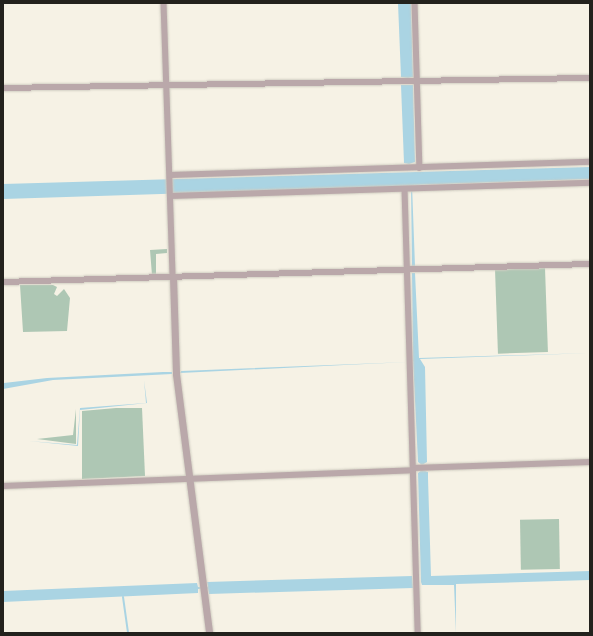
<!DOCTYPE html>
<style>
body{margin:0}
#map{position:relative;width:593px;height:636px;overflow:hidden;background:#f6f2e5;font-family:Roboto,sans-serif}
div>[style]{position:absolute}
.green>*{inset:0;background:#aec7b4;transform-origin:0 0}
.water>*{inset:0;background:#aad4e3}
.stream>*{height:2px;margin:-1px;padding:0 1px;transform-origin:1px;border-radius:1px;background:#aad4e3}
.roads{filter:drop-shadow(0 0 1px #d0cdc1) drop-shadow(0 0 1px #d0cdc1)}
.minor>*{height:5.5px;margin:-2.75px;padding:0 2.75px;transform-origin:2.75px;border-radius:2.75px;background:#baa8aa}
.tertiary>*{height:7px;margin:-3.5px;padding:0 3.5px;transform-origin:3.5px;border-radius:3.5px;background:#baa8aa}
span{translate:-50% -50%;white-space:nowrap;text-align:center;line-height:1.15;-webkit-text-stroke:3px #fff;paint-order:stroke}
.frame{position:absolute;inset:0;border:4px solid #23221d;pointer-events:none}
</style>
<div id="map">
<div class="green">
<div style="clip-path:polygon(167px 249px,167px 253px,156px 254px,156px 274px,152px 275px,150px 250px)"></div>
<div style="left:545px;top:268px;width:84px;height:50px;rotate:88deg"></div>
<div style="clip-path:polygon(20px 285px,53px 285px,57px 287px,54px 294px,57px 296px,64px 289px,70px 298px,67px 331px,23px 332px)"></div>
<div style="clip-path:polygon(116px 408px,142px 408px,145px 476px,82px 479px,82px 411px)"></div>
<div style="clip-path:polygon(76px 409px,76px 444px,37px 439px,73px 435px)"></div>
<div style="left:559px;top:519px;width:50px;height:39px;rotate:89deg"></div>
</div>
<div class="water">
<div style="clip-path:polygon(398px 3px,411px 3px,413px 77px,408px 78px,401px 77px)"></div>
<div style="clip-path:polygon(401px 85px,413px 85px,415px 162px,409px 164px,404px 163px)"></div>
<div style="clip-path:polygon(590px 167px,590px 179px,412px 185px,415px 266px,412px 266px,411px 186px,3px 199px,3px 184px)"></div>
<div style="clip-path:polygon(412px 273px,415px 273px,419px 358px,590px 353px,420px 359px,425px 367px,427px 462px,422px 465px,418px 462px,413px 360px)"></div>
<div style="clip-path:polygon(408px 362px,344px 365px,180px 373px,181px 371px)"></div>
<div style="clip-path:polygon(163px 372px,172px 372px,172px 374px,53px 380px,3px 389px,4px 383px,47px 378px)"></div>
<div style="clip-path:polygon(144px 380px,147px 403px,80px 410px,78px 446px,29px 441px,77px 445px,80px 408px,146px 403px)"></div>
<div style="clip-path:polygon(422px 470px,428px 472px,428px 478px,431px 576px,590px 571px,590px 580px,456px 584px,456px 633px,454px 585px,422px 585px,421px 582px,418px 473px)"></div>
<div style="clip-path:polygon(412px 576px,413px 588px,209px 594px,208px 589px,198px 589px,198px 593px,3px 602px,3px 591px,197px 583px,198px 587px,208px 587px,207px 582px)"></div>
</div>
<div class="stream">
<div style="left:123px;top:597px;width:36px;rotate:82deg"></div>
</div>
<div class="roads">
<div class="minor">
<div style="left:164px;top:3px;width:274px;rotate:88.1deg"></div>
<div style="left:415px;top:3px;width:165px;rotate:88.3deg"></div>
<div style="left:3px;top:88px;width:587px;rotate:-0.98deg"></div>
<div style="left:170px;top:175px;width:420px;rotate:-1.8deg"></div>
<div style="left:405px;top:189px;width:444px;rotate:88.3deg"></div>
<div style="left:170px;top:196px;width:420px;rotate:-1.8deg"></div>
<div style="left:3px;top:282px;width:587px;rotate:-1.76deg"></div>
<div style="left:413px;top:468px;width:177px;rotate:-1.9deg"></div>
<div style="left:3px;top:486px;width:410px;rotate:-2.2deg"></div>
</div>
<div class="tertiary">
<div style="left:173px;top:277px;width:97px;rotate:88.2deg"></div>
<div style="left:176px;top:374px;width:261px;rotate:82.7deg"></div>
</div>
</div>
<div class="frame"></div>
</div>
